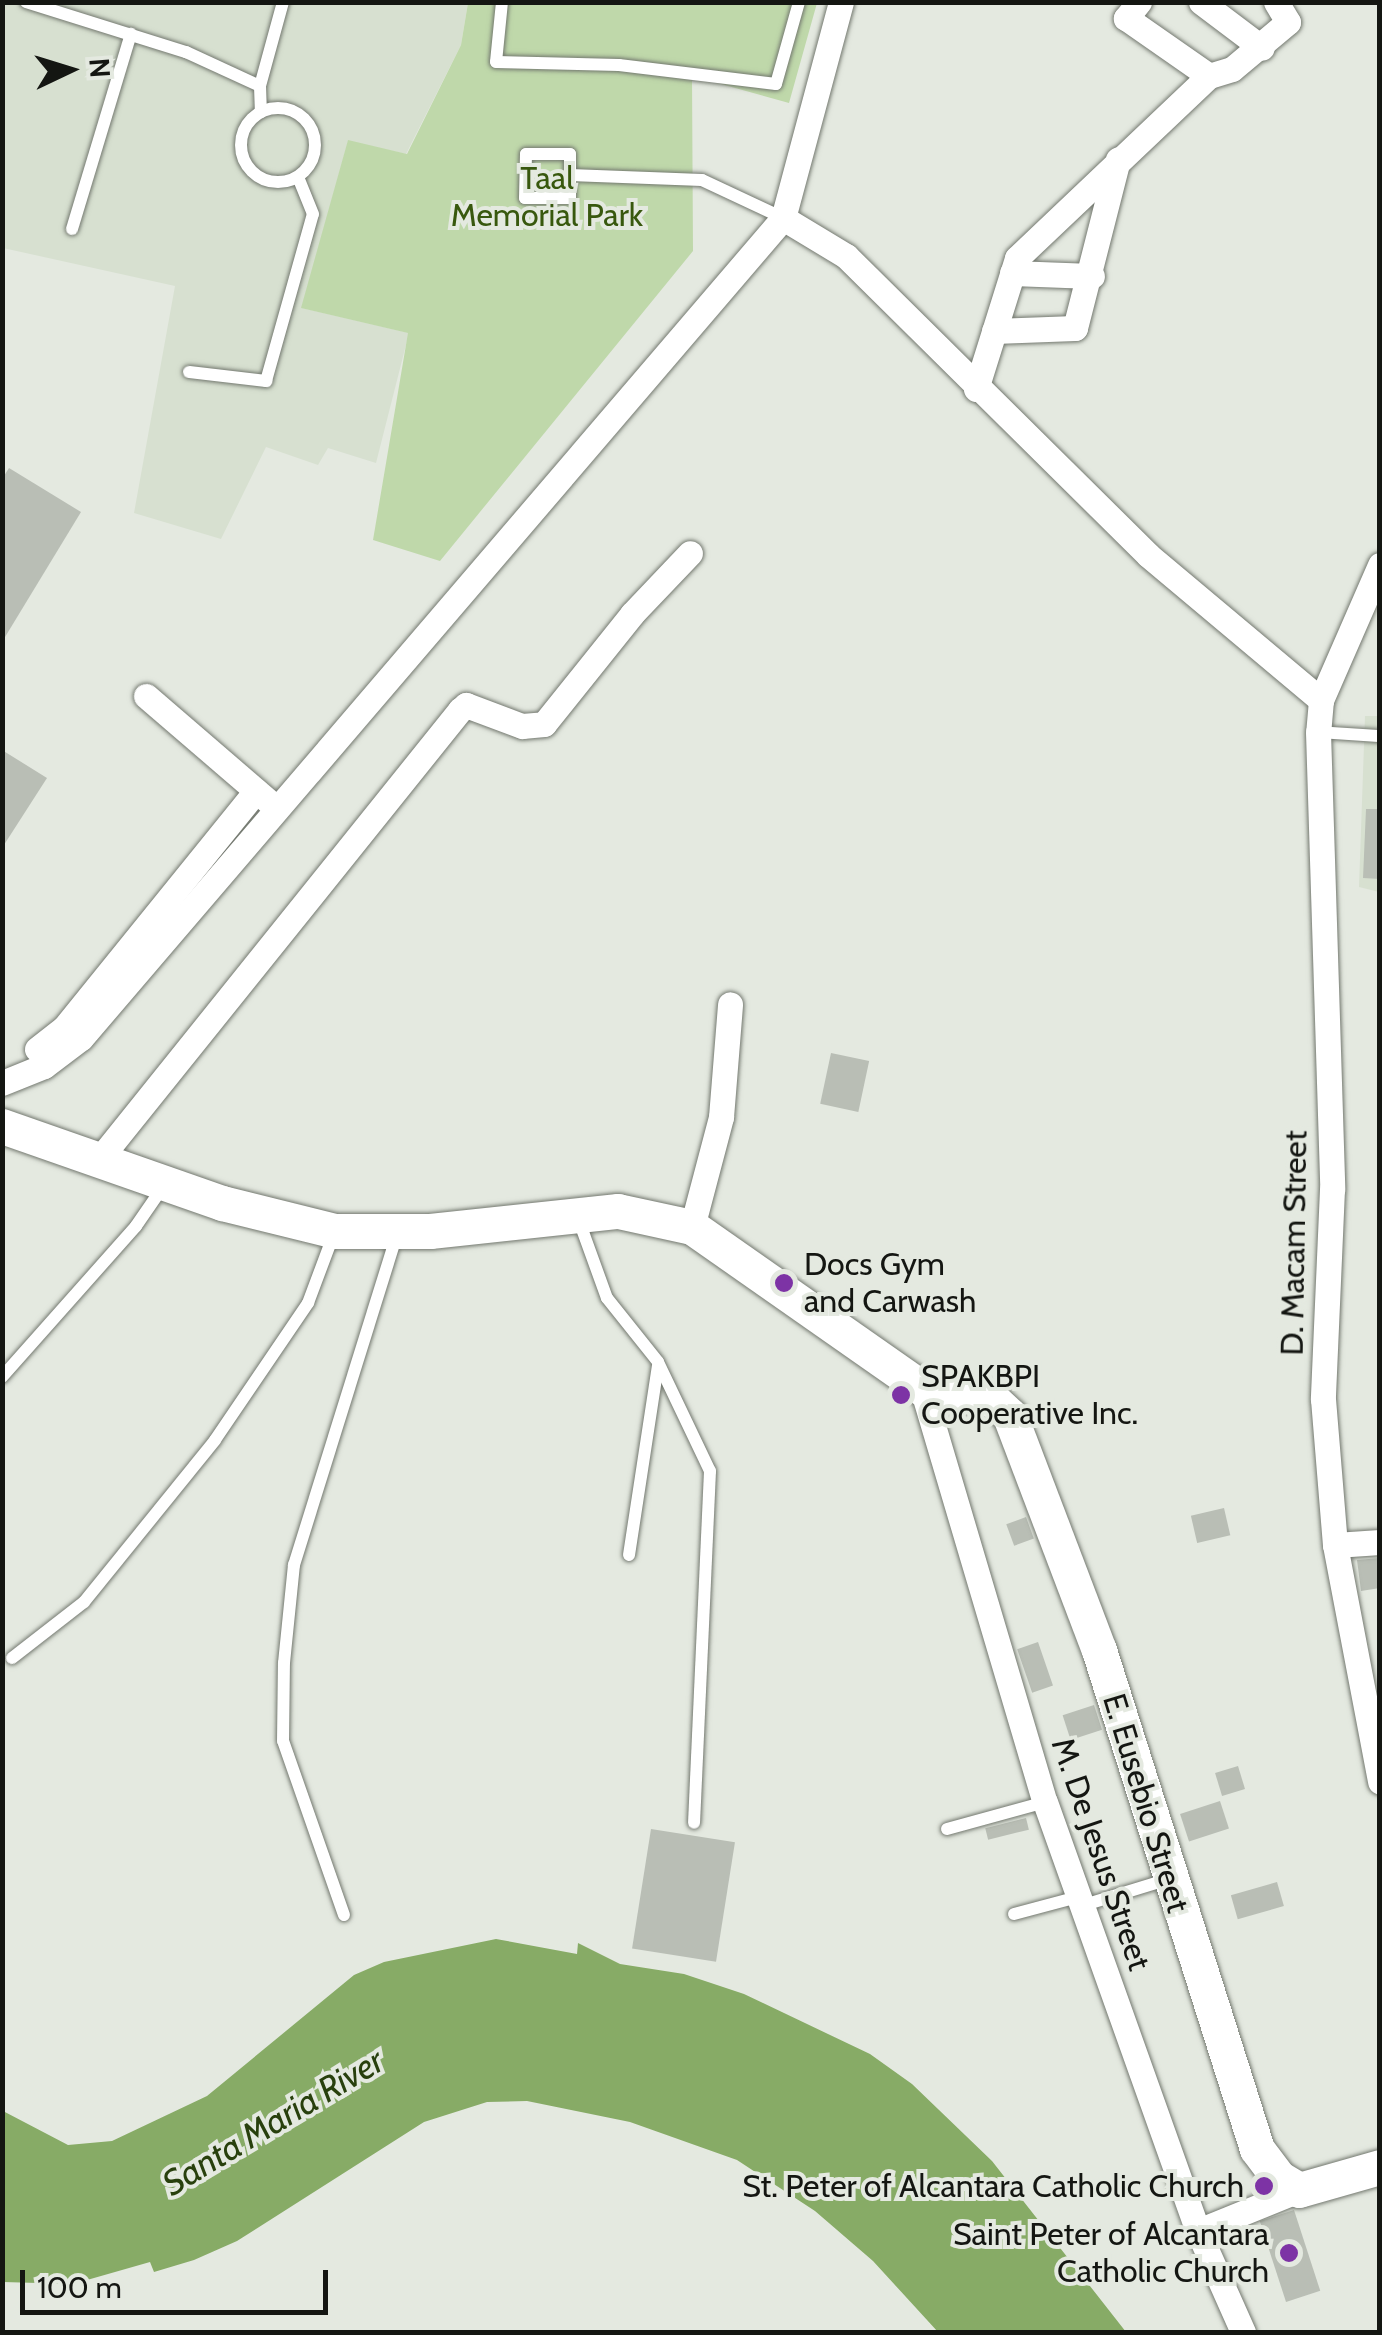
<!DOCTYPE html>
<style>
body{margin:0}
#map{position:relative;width:1382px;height:2335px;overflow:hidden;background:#e4e9e0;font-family:Cabin,sans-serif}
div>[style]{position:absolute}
.built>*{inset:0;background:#d7e0d0}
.green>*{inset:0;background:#bfd8aa}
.water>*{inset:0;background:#87ab66}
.building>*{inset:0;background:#b9beb5;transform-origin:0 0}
.roads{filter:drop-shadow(0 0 2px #73786f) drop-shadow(0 0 2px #73786f)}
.service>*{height:12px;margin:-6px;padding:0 6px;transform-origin:6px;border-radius:6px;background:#fff}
.service>.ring{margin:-6px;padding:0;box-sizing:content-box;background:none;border:12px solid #fff;border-radius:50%}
.minor>*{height:25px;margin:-12.5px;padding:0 12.5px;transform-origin:12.5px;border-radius:12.5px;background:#fff}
.secondary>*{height:35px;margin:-17.5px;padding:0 17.5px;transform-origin:17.5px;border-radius:17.5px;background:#fff}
.dots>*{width:28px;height:28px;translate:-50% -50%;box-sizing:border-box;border:5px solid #e4e9e0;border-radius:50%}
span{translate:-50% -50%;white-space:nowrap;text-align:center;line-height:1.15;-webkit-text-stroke:8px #e4e9e0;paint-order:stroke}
.park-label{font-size:32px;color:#38580e}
.street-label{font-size:32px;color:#141612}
.poi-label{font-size:32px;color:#141612}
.left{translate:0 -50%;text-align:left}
.right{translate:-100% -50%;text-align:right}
.water-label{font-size:35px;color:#28400d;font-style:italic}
.frame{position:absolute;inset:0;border:5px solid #141612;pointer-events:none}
.north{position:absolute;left:20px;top:20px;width:100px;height:100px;-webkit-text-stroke:8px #e4e9e0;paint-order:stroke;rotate:86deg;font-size:28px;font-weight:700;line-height:40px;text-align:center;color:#141612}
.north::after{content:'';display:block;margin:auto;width:35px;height:45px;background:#141612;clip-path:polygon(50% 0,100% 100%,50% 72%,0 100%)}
.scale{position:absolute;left:20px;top:2270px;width:308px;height:45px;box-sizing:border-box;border:5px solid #141612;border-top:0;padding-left:12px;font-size:30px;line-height:35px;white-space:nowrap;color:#141612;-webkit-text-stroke:8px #e4e9e0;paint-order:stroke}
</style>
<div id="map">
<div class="built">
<div style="clip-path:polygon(3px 3px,468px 3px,461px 45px,406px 154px,348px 141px,302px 308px,409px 333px,376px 463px,328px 448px,318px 465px,266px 447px,221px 539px,134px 513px,175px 286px,3px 248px)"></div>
<div style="clip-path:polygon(1365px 716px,1379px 716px,1379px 892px,1359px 887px)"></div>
</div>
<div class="green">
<div style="clip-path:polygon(468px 3px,817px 3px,789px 103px,692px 76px,693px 251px,440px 561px,373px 540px,408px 333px,301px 308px,348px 140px,407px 154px,461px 45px)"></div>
</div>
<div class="water">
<div style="clip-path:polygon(496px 1939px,577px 1954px,578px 1943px,620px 1964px,684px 1974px,744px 1994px,870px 2054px,912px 2084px,992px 2161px,1126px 2332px,938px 2332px,873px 2261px,815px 2211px,737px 2160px,630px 2122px,527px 2101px,487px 2102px,424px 2122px,237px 2241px,194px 2260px,154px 2272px,150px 2262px,73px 2284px,3px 2282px,3px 2111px,68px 2145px,112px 2141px,207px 2096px,354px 1975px,384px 1962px)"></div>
</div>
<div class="building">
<div style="clip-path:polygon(9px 468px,81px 512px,2px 642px,2px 479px)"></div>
<div style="clip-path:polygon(2px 750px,47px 778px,2px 848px)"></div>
<div style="clip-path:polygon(1366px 809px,1380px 809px,1380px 879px,1363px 878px)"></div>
<div style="left:831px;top:1053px;width:39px;height:52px;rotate:12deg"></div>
<div style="left:1224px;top:1508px;width:28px;height:34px;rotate:77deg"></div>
<div style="left:1026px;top:1517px;width:23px;height:21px;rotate:70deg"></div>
<div style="clip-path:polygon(1380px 1558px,1380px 1588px,1361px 1591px,1357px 1560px)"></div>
<div style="left:1038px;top:1642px;width:46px;height:22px;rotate:71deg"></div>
<div style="left:1094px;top:1705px;width:26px;height:33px;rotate:72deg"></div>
<div style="left:1238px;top:1766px;width:24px;height:24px;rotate:73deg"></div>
<div style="left:1220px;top:1801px;width:29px;height:42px;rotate:72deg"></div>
<div style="left:1026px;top:1818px;width:12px;height:42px;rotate:76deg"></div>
<div style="left:651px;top:1829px;width:85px;height:121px;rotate:9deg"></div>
<div style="left:1277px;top:1882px;width:25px;height:48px;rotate:74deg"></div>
<div style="left:1294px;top:2210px;width:85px;height:36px;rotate:72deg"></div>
</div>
<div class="roads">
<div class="service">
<div style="left:26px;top:2px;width:168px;rotate:17.4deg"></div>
<div style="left:186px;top:52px;width:81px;rotate:24.7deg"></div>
<div style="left:260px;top:86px;width:26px;rotate:88deg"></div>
<div style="left:502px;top:2px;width:60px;rotate:95.7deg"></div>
<div style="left:496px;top:62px;width:123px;rotate:1.4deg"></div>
<div style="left:619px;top:65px;width:158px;rotate:6.9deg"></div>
<div style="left:776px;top:84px;width:85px;rotate:-74.3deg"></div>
<div style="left:260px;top:86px;width:87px;rotate:-74.7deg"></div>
<div class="ring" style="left:241px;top:108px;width:62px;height:62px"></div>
<div style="left:526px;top:154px;width:44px"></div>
<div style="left:570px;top:154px;width:44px;rotate:90deg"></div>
<div style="left:570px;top:198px;width:45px;rotate:180deg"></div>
<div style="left:525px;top:198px;width:44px;rotate:-88.7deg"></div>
<div style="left:570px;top:175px;width:132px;rotate:2.2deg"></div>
<div style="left:702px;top:180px;width:89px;rotate:25.1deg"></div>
<div style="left:72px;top:229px;width:204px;rotate:-73.2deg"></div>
<div style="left:189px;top:372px;width:78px;rotate:6.7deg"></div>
<div style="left:266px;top:381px;width:173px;rotate:-74.3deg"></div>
<div style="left:313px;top:214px;width:40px;rotate:-112deg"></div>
<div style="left:1318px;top:732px;width:62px;rotate:3.7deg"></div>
<div style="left:578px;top:1218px;width:85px;rotate:70.1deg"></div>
<div style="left:607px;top:1298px;width:82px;rotate:51.4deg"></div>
<div style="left:658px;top:1362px;width:121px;rotate:64.5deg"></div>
<div style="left:710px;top:1471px;width:352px;rotate:92.6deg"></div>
<div style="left:2px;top:1377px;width:202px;rotate:-48.4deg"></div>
<div style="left:136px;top:1226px;width:51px;rotate:-55.4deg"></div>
<div style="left:629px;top:1555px;width:192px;rotate:-81.3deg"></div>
<div style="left:12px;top:1658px;width:91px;rotate:-37.9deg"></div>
<div style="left:84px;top:1602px;width:208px;rotate:-51deg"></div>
<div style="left:215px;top:1440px;width:166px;rotate:-55.8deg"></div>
<div style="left:308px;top:1303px;width:72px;rotate:-69.5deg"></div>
<div style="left:947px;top:1829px;width:102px;rotate:-15.4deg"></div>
<div style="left:1081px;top:1906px;width:92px;rotate:-17.1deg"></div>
<div style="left:1014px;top:1914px;width:66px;rotate:-14.9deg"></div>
<div style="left:344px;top:1915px;width:184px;rotate:-109.3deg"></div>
<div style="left:283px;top:1741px;width:78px;rotate:-89.3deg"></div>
<div style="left:284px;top:1663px;width:99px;rotate:-84.2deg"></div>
<div style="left:294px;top:1565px;width:347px;rotate:-72.7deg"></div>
</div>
<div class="minor">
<div style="left:841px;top:2px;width:224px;rotate:105deg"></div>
<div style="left:783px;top:218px;width:74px;rotate:31.1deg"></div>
<div style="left:846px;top:256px;width:425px;rotate:44.7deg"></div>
<div style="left:1148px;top:555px;width:226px;rotate:40deg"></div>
<div style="left:1139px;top:2px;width:21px;rotate:129deg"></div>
<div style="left:1126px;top:18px;width:101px;rotate:34.9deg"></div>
<div style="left:1201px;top:2px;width:76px;rotate:37deg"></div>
<div style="left:1012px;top:273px;width:80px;rotate:2.1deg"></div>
<div style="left:994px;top:331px;width:81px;rotate:-2.1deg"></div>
<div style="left:1075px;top:328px;width:174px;rotate:-75.7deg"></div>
<div style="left:976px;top:389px;width:137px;rotate:-72.6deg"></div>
<div style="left:1017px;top:258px;width:265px;rotate:-43.5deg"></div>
<div style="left:1209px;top:76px;width:24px;rotate:-17deg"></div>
<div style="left:1232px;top:69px;width:73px;rotate:-40deg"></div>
<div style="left:1288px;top:22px;width:23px;rotate:-121deg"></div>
<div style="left:1380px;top:565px;width:147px;rotate:113.6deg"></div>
<div style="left:1321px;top:700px;width:32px;rotate:95deg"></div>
<div style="left:1318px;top:732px;width:457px;rotate:88.2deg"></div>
<div style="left:1332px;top:1189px;width:210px;rotate:92.5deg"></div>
<div style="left:1323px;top:1399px;width:146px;rotate:85.3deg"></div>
<div style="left:1335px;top:1545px;width:241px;rotate:79.2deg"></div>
<div style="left:146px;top:696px;width:161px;rotate:40.7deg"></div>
<div style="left:37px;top:1049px;width:34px;rotate:-38deg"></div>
<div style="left:64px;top:1028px;width:305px;rotate:-51deg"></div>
<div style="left:2px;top:1083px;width:45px;rotate:-22deg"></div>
<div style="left:44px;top:1066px;width:46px;rotate:-37.1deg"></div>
<div style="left:81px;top:1038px;width:1079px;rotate:-49.43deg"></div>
<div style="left:97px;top:1162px;width:580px;rotate:-51.23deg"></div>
<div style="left:460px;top:710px;width:8px;rotate:-40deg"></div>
<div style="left:466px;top:705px;width:60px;rotate:20.6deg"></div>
<div style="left:522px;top:726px;width:22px;rotate:-5deg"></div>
<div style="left:544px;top:724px;width:141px;rotate:-51.3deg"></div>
<div style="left:632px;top:614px;width:84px;rotate:-46.4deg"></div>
<div style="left:692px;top:1227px;width:114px;rotate:-75.2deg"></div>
<div style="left:721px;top:1117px;width:113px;rotate:-85.4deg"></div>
<div style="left:922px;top:1388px;width:432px;rotate:73.5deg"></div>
<div style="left:1045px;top:1802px;width:455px;rotate:70.4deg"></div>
<div style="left:1198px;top:2231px;width:111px;rotate:66deg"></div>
<div style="left:1335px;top:1545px;width:45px;rotate:-3.8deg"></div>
<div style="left:1198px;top:2231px;width:109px;rotate:-22.1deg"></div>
</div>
<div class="secondary">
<div style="left:2px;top:1126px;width:233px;rotate:19.3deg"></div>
<div style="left:222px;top:1203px;width:116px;rotate:13.9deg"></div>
<div style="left:335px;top:1231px;width:95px"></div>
<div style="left:430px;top:1231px;width:189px;rotate:-6.1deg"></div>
<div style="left:618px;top:1211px;width:76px;rotate:12.2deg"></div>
<div style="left:692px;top:1227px;width:281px;rotate:35deg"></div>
<div style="left:922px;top:1388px;width:71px;rotate:8.9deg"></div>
<div style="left:992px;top:1399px;width:25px;rotate:43deg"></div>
<div style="left:1010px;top:1416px;width:250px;rotate:69.2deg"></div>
<div style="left:1099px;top:1650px;width:523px;rotate:72.43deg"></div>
<div style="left:1257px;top:2149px;width:36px;rotate:53deg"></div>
<div style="left:1279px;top:2178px;width:23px;rotate:31deg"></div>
<div style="left:1299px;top:2190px;width:84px;rotate:-15.9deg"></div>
</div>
</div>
<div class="dots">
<div style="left:784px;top:1283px;background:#7d33a5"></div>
<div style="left:901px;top:1395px;background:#7d33a5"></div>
<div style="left:1264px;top:2186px;background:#7d33a5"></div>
<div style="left:1289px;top:2253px;background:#7d33a5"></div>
</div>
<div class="park-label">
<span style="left:547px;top:197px">Taal<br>Memorial Park</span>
</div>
<div class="street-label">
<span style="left:1294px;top:1243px;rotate:-89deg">D. Macam Street</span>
<span style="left:1146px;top:1803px;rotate:73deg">E. Eusebio Street</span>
<span style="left:1101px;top:1854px;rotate:71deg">M. De Jesus Street</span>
</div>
<div class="poi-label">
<span class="left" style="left:804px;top:1283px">Docs Gym<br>and Carwash</span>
<span class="left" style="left:921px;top:1395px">SPAKBPI<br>Cooperative Inc.</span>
<span class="right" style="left:1244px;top:2186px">St. Peter of Alcantara Catholic Church</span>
<span class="right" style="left:1269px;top:2253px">Saint Peter of Alcantara<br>Catholic Church</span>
</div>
<div class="water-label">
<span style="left:273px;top:2122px;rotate:-31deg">Santa Maria River</span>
</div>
<div class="frame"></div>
<div class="north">N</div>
<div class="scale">100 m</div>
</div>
